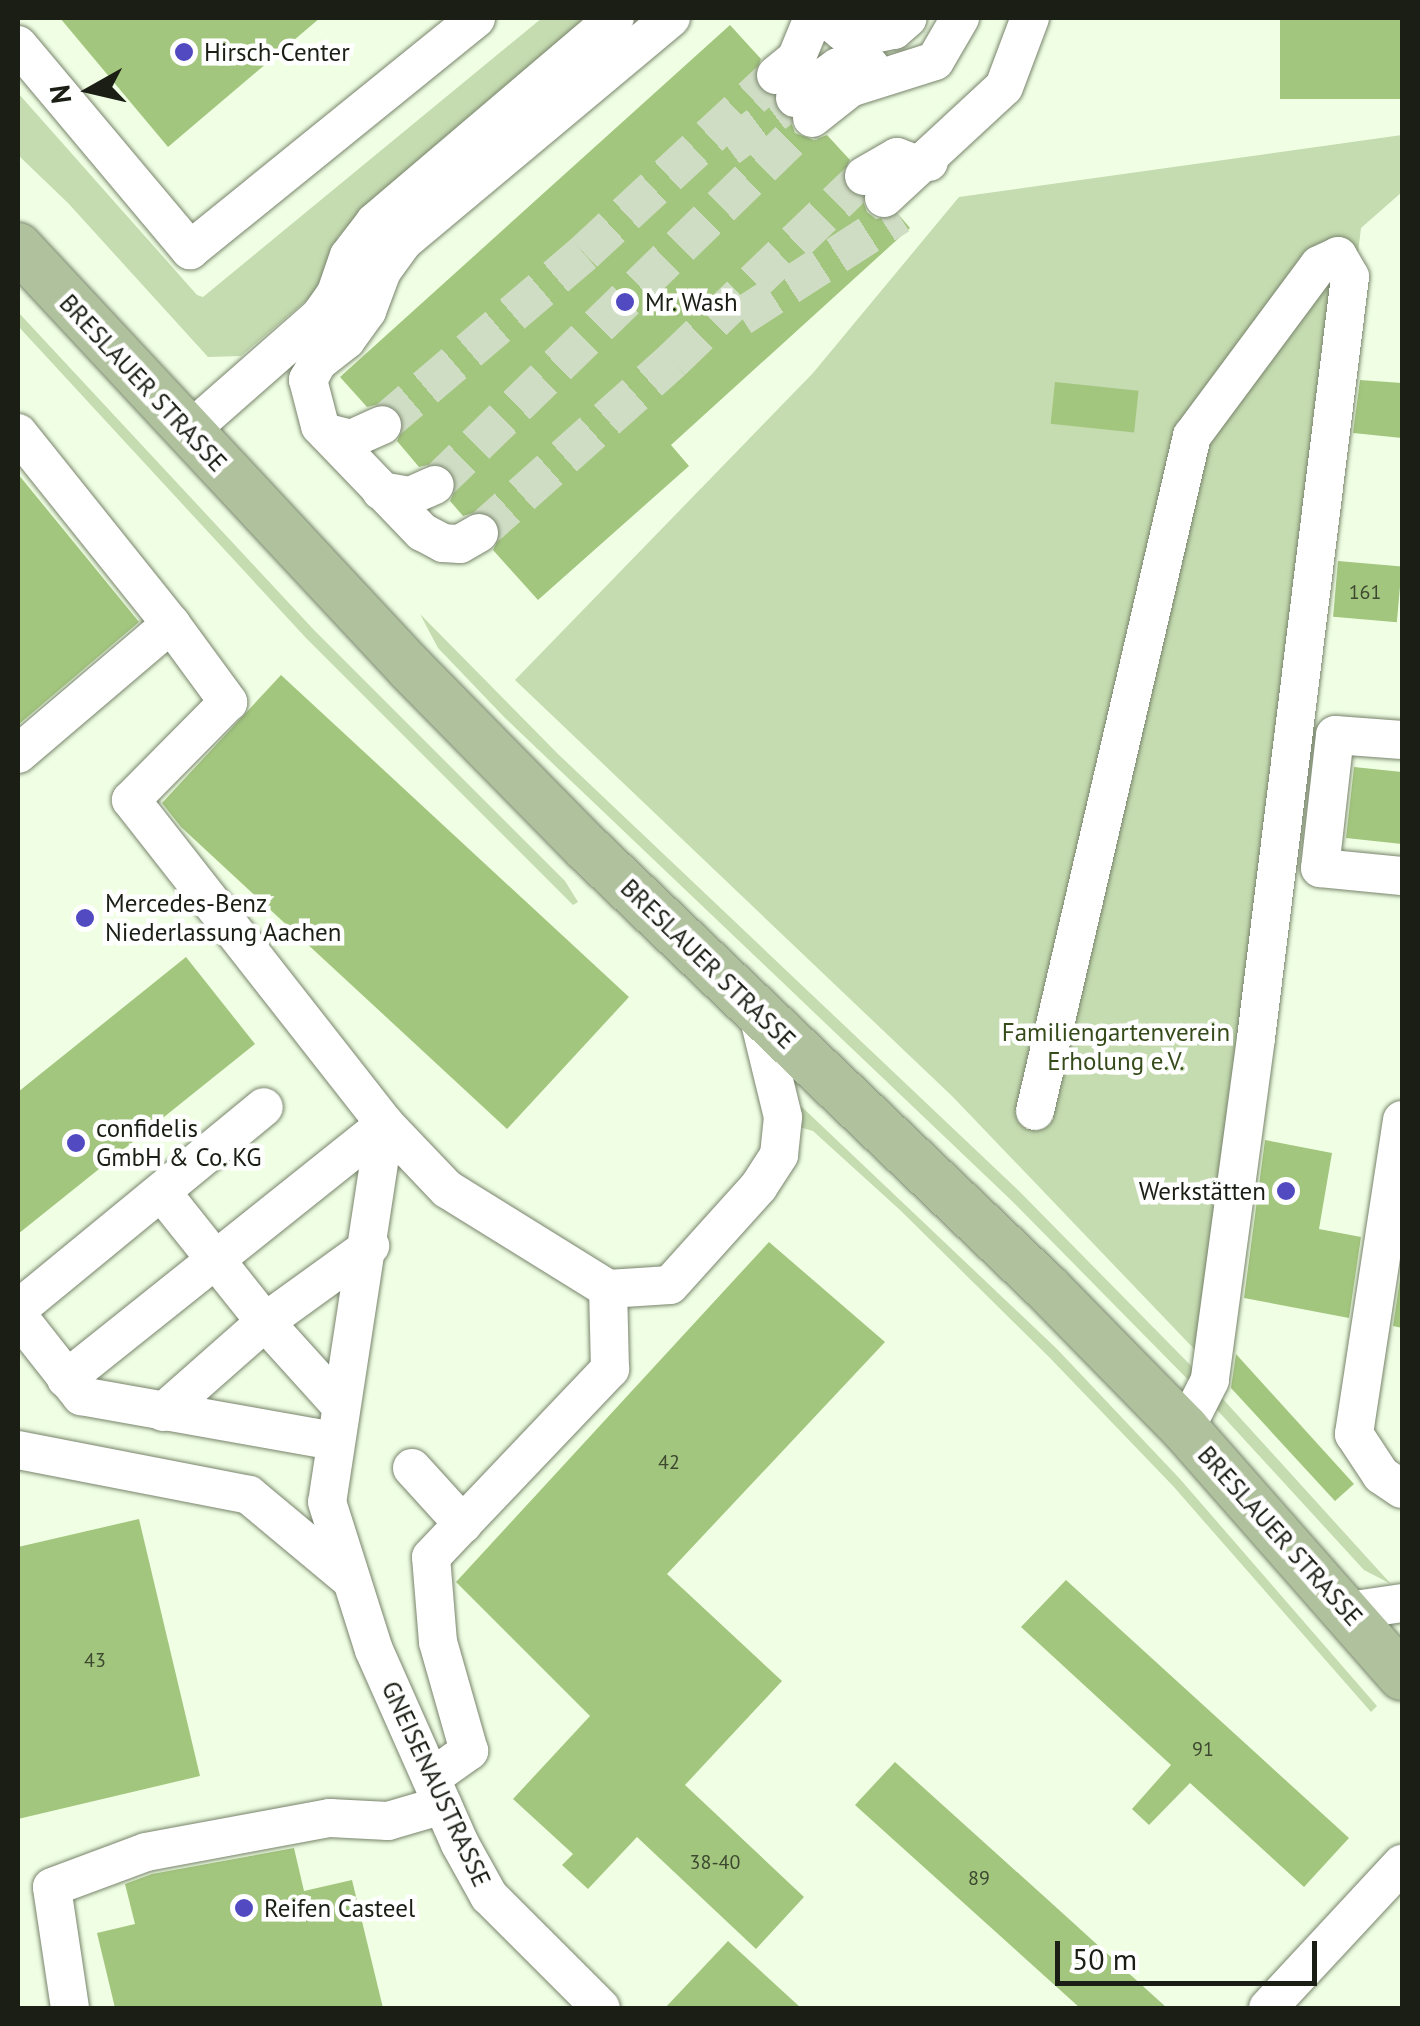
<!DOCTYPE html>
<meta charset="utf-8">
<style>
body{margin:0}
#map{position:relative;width:1420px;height:2026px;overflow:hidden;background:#f0ffe4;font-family:"PT Sans",sans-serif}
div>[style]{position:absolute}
.green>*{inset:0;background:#c5dbb0}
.building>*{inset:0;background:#a3c67e;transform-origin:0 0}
.minor-tunnel>*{height:38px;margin-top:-19px;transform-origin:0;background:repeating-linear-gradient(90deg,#d0ddc5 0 38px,transparent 0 57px)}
.roads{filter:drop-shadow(0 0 2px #78846c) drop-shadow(0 0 2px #78846c)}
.minor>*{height:38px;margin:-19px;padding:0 19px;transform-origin:19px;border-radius:19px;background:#fff}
.major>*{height:48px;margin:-24px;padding:0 24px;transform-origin:24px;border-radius:24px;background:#b0c19d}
.dots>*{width:28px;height:28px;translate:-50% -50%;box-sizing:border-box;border:5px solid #fff;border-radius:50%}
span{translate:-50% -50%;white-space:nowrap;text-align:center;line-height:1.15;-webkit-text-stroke:9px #fff;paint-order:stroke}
.number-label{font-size:20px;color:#3c482f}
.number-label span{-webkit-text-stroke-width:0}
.poi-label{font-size:25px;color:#1a1e15}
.left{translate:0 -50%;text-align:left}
.right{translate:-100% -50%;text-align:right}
.street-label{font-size:25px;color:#1a1e15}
.park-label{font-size:25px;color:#354b19}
.frame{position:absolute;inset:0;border:20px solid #1a1e15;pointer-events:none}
.north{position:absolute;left:40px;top:40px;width:100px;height:100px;-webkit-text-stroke:8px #fff;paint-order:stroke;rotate:262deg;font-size:28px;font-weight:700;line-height:40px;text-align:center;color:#1a1e15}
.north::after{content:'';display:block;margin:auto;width:35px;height:45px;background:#1a1e15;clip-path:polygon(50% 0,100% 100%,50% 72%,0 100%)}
.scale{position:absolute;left:1055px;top:1941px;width:262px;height:45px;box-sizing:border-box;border:5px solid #1a1e15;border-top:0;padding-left:12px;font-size:30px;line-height:35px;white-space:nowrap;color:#1a1e15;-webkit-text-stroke:8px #fff;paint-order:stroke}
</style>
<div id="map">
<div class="green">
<i style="clip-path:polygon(542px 18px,595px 18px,356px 217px,338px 237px,315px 293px,241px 356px,208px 357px,68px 203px,18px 155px,18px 93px,197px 295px,203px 297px)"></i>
<i style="clip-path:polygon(1402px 135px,1402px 192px,1361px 228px,1220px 1376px,953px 1097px,515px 680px,813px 373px,959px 197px)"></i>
<i style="clip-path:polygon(18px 312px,314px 630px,565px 881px,578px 902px,573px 905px,306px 638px,18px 326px)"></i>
<i style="clip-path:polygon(420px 614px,558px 754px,1020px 1192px,1212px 1387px,1391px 1584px,1364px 1570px,1207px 1399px,1012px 1201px,505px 718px,438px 648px)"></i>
<i style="clip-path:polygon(802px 1107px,1057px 1349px,1180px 1479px,1377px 1706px,1371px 1712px,1173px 1486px,1049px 1357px,900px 1210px,813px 1131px,799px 1127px,797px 1109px)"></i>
</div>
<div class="building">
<i style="clip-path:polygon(60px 18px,320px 18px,168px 147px)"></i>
<i style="left:1402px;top:18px;width:81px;height:122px;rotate:90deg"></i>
<i style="clip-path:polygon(730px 25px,761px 59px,754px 77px,758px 88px,773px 97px,776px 110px,790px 119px,795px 133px,814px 140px,827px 135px,850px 160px,842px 175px,845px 188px,862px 198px,867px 212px,876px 219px,899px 215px,910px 228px,671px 445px,689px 466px,538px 600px,493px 550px,501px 534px,498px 521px,480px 511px,463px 516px,450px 501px,457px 486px,449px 468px,436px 463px,419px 467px,397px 441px,404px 426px,396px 407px,383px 403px,367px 407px,340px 377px)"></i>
<i style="clip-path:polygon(1360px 380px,1402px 383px,1402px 438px,1353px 433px)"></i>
<i style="left:1055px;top:382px;width:84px;height:42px;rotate:6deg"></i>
<i style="clip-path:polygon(18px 474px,139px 622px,18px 725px)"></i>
<i style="left:1338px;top:561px;width:64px;height:56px;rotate:5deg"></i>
<i style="clip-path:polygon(281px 675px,629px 997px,507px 1129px,181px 827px,162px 803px)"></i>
<i style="clip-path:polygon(1354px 767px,1402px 772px,1402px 844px,1346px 838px)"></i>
<i style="clip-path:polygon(186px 957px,255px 1044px,18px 1234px,18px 1092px)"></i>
<i style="clip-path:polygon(1265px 1140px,1332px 1153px,1319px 1229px,1361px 1237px,1349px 1318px,1244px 1298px)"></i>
<i style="clip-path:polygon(769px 1242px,885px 1342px,667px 1574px,782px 1681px,685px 1785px,804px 1897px,756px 1949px,637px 1837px,588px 1889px,562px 1865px,573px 1854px,513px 1799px,590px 1716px,456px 1582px)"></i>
<i style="clip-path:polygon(1402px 1266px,1402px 1328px,1393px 1326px)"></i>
<i style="clip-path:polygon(1236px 1354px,1354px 1484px,1335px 1501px,1231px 1388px)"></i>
<i style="clip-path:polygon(139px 1519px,200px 1776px,18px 1819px,18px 1547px)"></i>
<i style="clip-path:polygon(1066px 1580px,1349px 1838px,1304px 1887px,1190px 1783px,1149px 1825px,1132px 1809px,1171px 1765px,1021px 1627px)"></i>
<i style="clip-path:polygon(895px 1762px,1058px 1909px,1167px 2008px,1080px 2008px,855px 1805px)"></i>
<i style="clip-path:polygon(294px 1848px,304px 1891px,352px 1880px,383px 2008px,115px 2008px,97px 1933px,135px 1924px,125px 1884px,152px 1874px)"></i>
<i style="clip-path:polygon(728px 1941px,801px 2008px,665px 2008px)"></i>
</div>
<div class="minor-tunnel">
<i style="left:728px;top:148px;width:84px;rotate:-36.7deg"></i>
<i style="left:741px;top:317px;width:188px;rotate:-32.8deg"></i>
<i style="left:382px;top:425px;width:265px;rotate:-40.4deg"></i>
<i style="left:584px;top:253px;width:262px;rotate:-42.8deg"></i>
<i style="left:435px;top:485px;width:526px;rotate:-44.23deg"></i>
<i style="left:479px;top:533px;width:259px;rotate:-41.7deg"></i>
<i style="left:672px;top:361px;width:267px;rotate:-43.9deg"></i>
</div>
<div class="roads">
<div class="minor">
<i style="left:826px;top:18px;width:22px;rotate:39deg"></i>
<i style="left:843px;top:32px;width:18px;rotate:16deg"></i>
<i style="left:860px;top:37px;width:35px;rotate:-12deg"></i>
<i style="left:894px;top:30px;width:18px;rotate:-41deg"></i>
<i style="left:18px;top:45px;width:268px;rotate:50deg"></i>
<i style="left:190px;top:250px;width:368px;rotate:-39deg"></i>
<i style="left:776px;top:75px;width:26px;rotate:-39deg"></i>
<i style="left:796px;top:59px;width:44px;rotate:-67.5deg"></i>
<i style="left:795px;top:98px;width:53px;rotate:-35.8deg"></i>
<i style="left:838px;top:67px;width:32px;rotate:-2deg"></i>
<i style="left:812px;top:118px;width:48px;rotate:-38.3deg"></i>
<i style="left:850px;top:88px;width:89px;rotate:-17.6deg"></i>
<i style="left:935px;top:61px;width:50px;rotate:-59.8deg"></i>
<i style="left:864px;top:176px;width:38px;rotate:-30deg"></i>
<i style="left:897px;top:157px;width:19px;rotate:21deg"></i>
<i style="left:915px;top:164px;width:14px;rotate:-8deg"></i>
<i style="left:884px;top:198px;width:163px;rotate:-42.8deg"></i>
<i style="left:1004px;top:87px;width:74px;rotate:-69.4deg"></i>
<i style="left:188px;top:432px;width:176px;rotate:-41.3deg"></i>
<i style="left:320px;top:316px;width:28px;rotate:-55deg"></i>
<i style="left:336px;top:293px;width:39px;rotate:-71deg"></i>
<i style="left:349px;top:256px;width:43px;rotate:-52.6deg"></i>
<i style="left:375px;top:222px;width:315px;rotate:-40.4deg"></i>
<i style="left:18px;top:433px;width:245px;rotate:51.3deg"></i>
<i style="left:171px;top:624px;width:97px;rotate:53.8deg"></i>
<i style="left:228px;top:702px;width:138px;rotate:134.7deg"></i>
<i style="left:131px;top:800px;width:412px;rotate:51.9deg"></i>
<i style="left:385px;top:1124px;width:90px;rotate:46.4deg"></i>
<i style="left:447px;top:1189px;width:190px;rotate:31.8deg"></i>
<i style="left:608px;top:1289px;width:62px;rotate:-3.7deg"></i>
<i style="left:670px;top:1285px;width:133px;rotate:-48deg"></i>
<i style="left:759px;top:1186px;width:37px;rotate:-57deg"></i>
<i style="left:779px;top:1155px;width:38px;rotate:-84deg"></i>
<i style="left:783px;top:1117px;width:110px;rotate:-103.7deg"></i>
<i style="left:327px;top:433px;width:25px;rotate:14deg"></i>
<i style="left:351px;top:439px;width:34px;rotate:-24deg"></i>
<i style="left:381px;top:491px;width:29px;rotate:10deg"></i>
<i style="left:410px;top:496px;width:27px;rotate:-24deg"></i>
<i style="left:479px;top:533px;width:22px;rotate:150deg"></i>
<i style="left:460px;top:544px;width:17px;rotate:-177deg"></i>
<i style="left:443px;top:543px;width:24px;rotate:-152deg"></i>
<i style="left:422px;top:532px;width:147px;rotate:-133.9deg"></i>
<i style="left:320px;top:426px;width:48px;rotate:-104.6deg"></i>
<i style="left:308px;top:380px;width:21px;rotate:-61deg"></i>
<i style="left:318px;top:362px;width:36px;rotate:-38deg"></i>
<i style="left:346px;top:340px;width:36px;rotate:-54deg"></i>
<i style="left:367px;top:311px;width:43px;rotate:-69.4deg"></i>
<i style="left:382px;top:271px;width:37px;rotate:-54deg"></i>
<i style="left:404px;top:241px;width:348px;rotate:-39.9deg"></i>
<i style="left:1402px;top:740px;width:67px;rotate:-175.7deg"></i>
<i style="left:1335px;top:735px;width:134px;rotate:96.4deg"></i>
<i style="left:1320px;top:868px;width:82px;rotate:5.6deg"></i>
<i style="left:18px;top:754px;width:201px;rotate:-40.4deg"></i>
<i style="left:1035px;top:1111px;width:693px;rotate:-76.91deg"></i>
<i style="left:1192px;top:436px;width:213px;rotate:-53.4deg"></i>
<i style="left:1319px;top:265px;width:21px;rotate:-25deg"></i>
<i style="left:1338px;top:256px;width:24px;rotate:60deg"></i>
<i style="left:1350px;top:277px;width:767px;rotate:97.04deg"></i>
<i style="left:1256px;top:1038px;width:345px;rotate:97.7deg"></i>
<i style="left:1210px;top:1380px;width:55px;rotate:117deg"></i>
<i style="left:1402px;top:1120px;width:318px;rotate:98.7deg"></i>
<i style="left:1354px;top:1434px;width:49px;rotate:56.6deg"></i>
<i style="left:1381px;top:1475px;width:25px;rotate:34deg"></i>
<i style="left:385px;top:1124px;width:382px;rotate:98.7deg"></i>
<i style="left:327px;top:1502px;width:155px;rotate:72.4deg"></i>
<i style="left:374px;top:1650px;width:212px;rotate:66.1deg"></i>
<i style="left:460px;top:1844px;width:60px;rotate:60.9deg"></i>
<i style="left:489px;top:1896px;width:158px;rotate:45deg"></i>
<i style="left:163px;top:1194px;width:164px;rotate:51.4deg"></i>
<i style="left:265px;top:1322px;width:112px;rotate:47.9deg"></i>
<i style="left:18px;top:1309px;width:318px;rotate:-39.4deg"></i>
<i style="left:18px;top:1316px;width:102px;rotate:51.8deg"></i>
<i style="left:81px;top:1396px;width:257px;rotate:10.1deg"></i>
<i style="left:66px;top:1379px;width:408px;rotate:-38.6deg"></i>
<i style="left:163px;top:1412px;width:136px;rotate:-41.4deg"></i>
<i style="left:265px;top:1322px;width:130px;rotate:-35.9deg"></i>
<i style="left:18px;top:1450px;width:235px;rotate:11deg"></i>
<i style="left:249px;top:1495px;width:133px;rotate:39.8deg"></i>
<i style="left:412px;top:1468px;width:76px;rotate:47.7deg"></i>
<i style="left:1348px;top:1611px;width:55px;rotate:-8.4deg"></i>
<i style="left:431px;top:1778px;width:47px;rotate:-35.4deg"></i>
<i style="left:469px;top:1751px;width:113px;rotate:-105.9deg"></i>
<i style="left:438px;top:1642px;width:85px;rotate:-94.7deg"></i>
<i style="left:431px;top:1557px;width:260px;rotate:-46.4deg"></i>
<i style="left:610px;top:1369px;width:80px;rotate:-91.4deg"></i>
<i style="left:70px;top:2008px;width:122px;rotate:-98.5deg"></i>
<i style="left:52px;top:1887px;width:100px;rotate:-20.4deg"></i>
<i style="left:146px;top:1852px;width:187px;rotate:-10.5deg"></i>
<i style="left:330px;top:1818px;width:58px;rotate:3deg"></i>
<i style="left:388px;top:1821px;width:57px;rotate:-16.2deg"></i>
<i style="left:1268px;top:2008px;width:197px;rotate:-47.1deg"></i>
</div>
<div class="major">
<i style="left:18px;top:247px;width:577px;rotate:47.04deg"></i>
<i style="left:411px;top:669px;width:252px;rotate:45.5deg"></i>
<i style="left:588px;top:849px;width:635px;rotate:43.72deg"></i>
<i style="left:1047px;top:1288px;width:197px;rotate:45.6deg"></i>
<i style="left:1185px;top:1429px;width:329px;rotate:48.7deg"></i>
</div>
</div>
<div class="dots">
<i style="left:184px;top:52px;background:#514ac1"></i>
<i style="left:625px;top:302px;background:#514ac1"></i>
<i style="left:85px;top:918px;background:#514ac1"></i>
<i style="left:76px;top:1143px;background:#514ac1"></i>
<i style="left:1286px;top:1191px;background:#514ac1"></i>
<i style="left:244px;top:1908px;background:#514ac1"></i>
</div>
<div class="number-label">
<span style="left:1365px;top:592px">161</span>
<span style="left:669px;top:1462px">42</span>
<span style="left:95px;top:1660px">43</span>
<span style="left:1203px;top:1749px">91</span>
<span style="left:715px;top:1862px">38-40</span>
<span style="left:979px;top:1878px">89</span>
</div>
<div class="poi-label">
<span class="left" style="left:204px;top:52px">Hirsch-Center</span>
<span class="left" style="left:645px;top:302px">Mr. Wash</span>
<span class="left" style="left:105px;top:918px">Mercedes-Benz<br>Niederlassung Aachen</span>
<span class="left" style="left:96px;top:1143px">confidelis<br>GmbH &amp; Co. KG</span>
<span class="right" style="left:1266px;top:1191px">Werkstätten</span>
<span class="left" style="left:264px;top:1908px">Reifen Casteel</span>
</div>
<div class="street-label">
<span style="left:143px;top:383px;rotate:47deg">BRESLAUER STRASSE</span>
<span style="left:708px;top:964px;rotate:44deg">BRESLAUER STRASSE</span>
<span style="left:1280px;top:1536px;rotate:48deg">BRESLAUER STRASSE</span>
<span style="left:436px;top:1784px;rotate:65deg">GNEISENAUSTRASSE</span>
</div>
<div class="park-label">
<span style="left:1116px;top:1047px">Familiengartenverein<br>Erholung e.V.</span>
</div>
<div class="frame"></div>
<div class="north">N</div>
<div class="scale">50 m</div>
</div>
